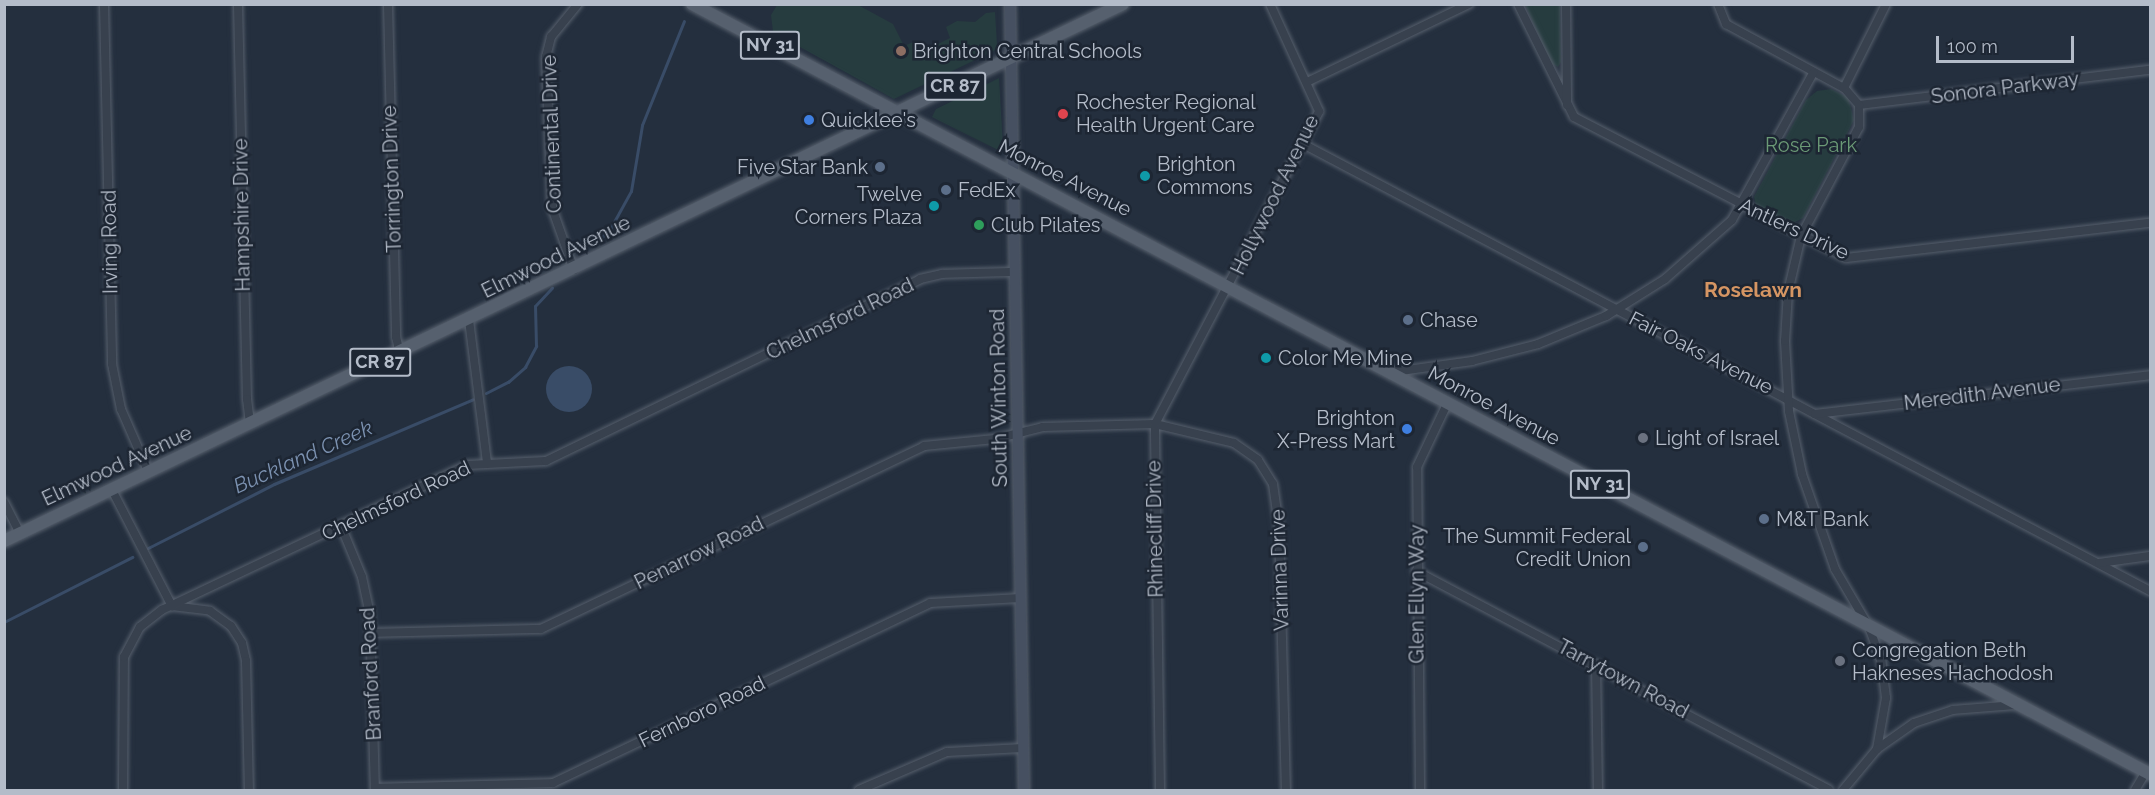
<!DOCTYPE html>
<style>
body{margin:0}
#map{position:relative;width:2155px;height:795px;overflow:hidden;background:#242f3e;font-family:Raleway,sans-serif}
div>[style]{position:absolute}
.green>*{inset:0;background:#263c3f}
.water>*{inset:0;background:#394c67}
.round{border-radius:50%}
.stream>*{height:3px;margin:-1.5px;padding:0 1.5px;transform-origin:1.5px;border-radius:1.5px;background:#394c67}
.roads{filter:drop-shadow(0 0 2px #565f6c) drop-shadow(0 0 2px #565f6c)}
.street>*{height:8px;margin:-4px;padding:0 4px;transform-origin:4px;border-radius:4px;background:#38414e}
.secondary>*{height:10px;margin:-5px;padding:0 5px;transform-origin:5px;border-radius:5px;background:#465061}
.primary>*{height:12px;margin:-6px;padding:0 6px;transform-origin:6px;border-radius:6px;background:#56606e}
.dots>*{width:16px;height:16px;translate:-50% -50%;box-sizing:border-box;border:3px solid #1d2633;border-radius:50%}
span{translate:-50% -50%;white-space:nowrap;text-align:center;line-height:1.15;-webkit-text-stroke:5px #1d2633;paint-order:stroke}
.shield-label span{padding:2px 4px;background:#1d2633;border:2px solid;border-radius:4px;-webkit-text-stroke-width:0}
.shield-label{font-size:18px;color:#b4bcc9;font-weight:700}
.poi-label{font-size:20px;color:#b4bcc9}
.left{translate:0 -50%;text-align:left}
.right{translate:-100% -50%;text-align:right}
.street-label{font-size:20px;color:#b4bcc9}
.park-label{font-size:20px;color:#6b9a76}
.neighbourhood-label{font-size:21px;color:#d59563;font-weight:700}
.water-label{font-size:21px;color:#7c92b1;font-style:italic}
.frame{position:absolute;inset:0;border:6px solid #b4bcc9;pointer-events:none}
.scale{position:absolute;left:1936px;top:36px;width:138px;height:27px;box-sizing:border-box;border:3px solid #b4bcc9;border-top:0;padding-left:8px;font-size:18px;line-height:21px;white-space:nowrap;color:#b4bcc9;-webkit-text-stroke:4px #1d2633;paint-order:stroke}
</style>
<div id="map">
<div class="green">
<i style="clip-path:polygon(777px 5px,858px 5px,893px 24px,904px 46px,913px 42px,918px 54px,950px 38px,946px 27px,957px 21px,975px 22px,986px 13px,995px 12px,997px 45px,994px 51px,894px 99px,773px 32px,771px 15px)"></i>
<i style="clip-path:polygon(1525px 5px,1560px 5px,1561px 62px,1558px 67px,1552px 64px)"></i>
<i style="clip-path:polygon(999px 78px,1003px 147px,1000px 151px,932px 117px,936px 109px)"></i>
<i style="clip-path:polygon(1831px 89px,1848px 97px,1854px 120px,1803px 218px,1791px 224px,1756px 205px,1754px 197px,1806px 100px,1817px 91px)"></i>
</div>
<div class="water">
<i class="round" style="left:546px;top:366px;width:46px;height:46px"></i>
</div>
<div class="stream">
<i style="left:596px;top:243px;width:20px;rotate:-45deg"></i>
<i style="left:610px;top:229px;width:43px;rotate:-61.1deg"></i>
<i style="left:631px;top:191px;width:67px;rotate:-80.5deg"></i>
<i style="left:642px;top:125px;width:112px;rotate:-68deg"></i>
<i style="left:486px;top:393px;width:25px;rotate:-27deg"></i>
<i style="left:508px;top:382px;width:23px;rotate:-41deg"></i>
<i style="left:525px;top:367px;width:24px;rotate:-62deg"></i>
<i style="left:536px;top:346px;width:40px;rotate:-91.4deg"></i>
<i style="left:535px;top:306px;width:25px;rotate:-47deg"></i>
<i style="left:148px;top:548px;width:141px;rotate:-26.9deg"></i>
<i style="left:274px;top:484px;width:216px;rotate:-23.1deg"></i>
<i style="left:4px;top:622px;width:144px;rotate:-26.9deg"></i>
</div>
<div class="roads">
<div class="street">
<i style="left:104px;top:4px;width:360px;rotate:88.7deg"></i>
<i style="left:112px;top:364px;width:46px;rotate:78.7deg"></i>
<i style="left:121px;top:409px;width:70px;rotate:66.4deg"></i>
<i style="left:238px;top:4px;width:395px;rotate:88.7deg"></i>
<i style="left:247px;top:399px;width:25px;rotate:83deg"></i>
<i style="left:388px;top:4px;width:333px;rotate:88.6deg"></i>
<i style="left:396px;top:337px;width:16px;rotate:76deg"></i>
<i style="left:1518px;top:4px;width:126px;rotate:63.6deg"></i>
<i style="left:1574px;top:117px;width:306px;rotate:27.4deg"></i>
<i style="left:1846px;top:258px;width:306px;rotate:-6.6deg"></i>
<i style="left:1566px;top:4px;width:101px;rotate:89.4deg"></i>
<i style="left:1718px;top:4px;width:22px;rotate:68deg"></i>
<i style="left:1726px;top:24px;width:134px;rotate:28.5deg"></i>
<i style="left:1307px;top:82px;width:180px;rotate:-25.7deg"></i>
<i style="left:1859px;top:105px;width:293px;rotate:-6.9deg"></i>
<i style="left:1303px;top:144px;width:958px;rotate:27.82deg"></i>
<i style="left:574px;top:270px;width:66px;rotate:-109.5deg"></i>
<i style="left:552px;top:208px;width:151px;rotate:-92.3deg"></i>
<i style="left:546px;top:57px;width:21px;rotate:-76deg"></i>
<i style="left:551px;top:37px;width:43px;rotate:-50.7deg"></i>
<i style="left:469px;top:320px;width:144px;rotate:82.8deg"></i>
<i style="left:1393px;top:372px;width:80px;rotate:-7.9deg"></i>
<i style="left:1472px;top:361px;width:68px;rotate:-14.4deg"></i>
<i style="left:1538px;top:344px;width:74px;rotate:-22.4deg"></i>
<i style="left:1606px;top:316px;width:70px;rotate:-32.1deg"></i>
<i style="left:1665px;top:279px;width:89px;rotate:-41.4deg"></i>
<i style="left:1732px;top:220px;width:168px;rotate:-61.1deg"></i>
<i style="left:1815px;top:414px;width:337px;rotate:-6.6deg"></i>
<i style="left:112px;top:490px;width:131px;rotate:62.7deg"></i>
<i style="left:172px;top:606px;width:38px;rotate:7deg"></i>
<i style="left:210px;top:611px;width:26px;rotate:36deg"></i>
<i style="left:231px;top:626px;width:20px;rotate:57deg"></i>
<i style="left:242px;top:643px;width:18px;rotate:77deg"></i>
<i style="left:246px;top:661px;width:129px;rotate:88.7deg"></i>
<i style="left:4px;top:502px;width:36px;rotate:63deg"></i>
<i style="left:341px;top:526px;width:55px;rotate:67.6deg"></i>
<i style="left:362px;top:577px;width:38px;rotate:78deg"></i>
<i style="left:370px;top:614px;width:176px;rotate:88.4deg"></i>
<i style="left:2099px;top:563px;width:51px;rotate:-7.8deg"></i>
<i style="left:1416px;top:571px;width:467px;rotate:27.9deg"></i>
<i style="left:372px;top:633px;width:169px;rotate:-1.4deg"></i>
<i style="left:541px;top:629px;width:424px;rotate:-25.5deg"></i>
<i style="left:924px;top:446px;width:71px;rotate:-5.6deg"></i>
<i style="left:995px;top:439px;width:49px;rotate:-14deg"></i>
<i style="left:1043px;top:427px;width:112px;rotate:-1.5deg"></i>
<i style="left:1155px;top:424px;width:81px;rotate:13.5deg"></i>
<i style="left:1234px;top:443px;width:29px;rotate:35deg"></i>
<i style="left:1258px;top:460px;width:28px;rotate:58deg"></i>
<i style="left:1273px;top:484px;width:42px;rotate:81.9deg"></i>
<i style="left:1279px;top:526px;width:264px;rotate:88.5deg"></i>
<i style="left:1596px;top:664px;width:126px;rotate:89.1deg"></i>
<i style="left:1877px;top:749px;width:52px;rotate:-80deg"></i>
<i style="left:1886px;top:698px;width:38px;rotate:-97deg"></i>
<i style="left:1881px;top:660px;width:35px;rotate:-110deg"></i>
<i style="left:1869px;top:627px;width:67px;rotate:-120.4deg"></i>
<i style="left:1835px;top:569px;width:101px;rotate:-109.2deg"></i>
<i style="left:1802px;top:474px;width:64px;rotate:-101.7deg"></i>
<i style="left:1789px;top:411px;width:70px;rotate:-93.3deg"></i>
<i style="left:1785px;top:341px;width:49px;rotate:-86.5deg"></i>
<i style="left:1788px;top:292px;width:57px;rotate:-76.9deg"></i>
<i style="left:1801px;top:236px;width:123px;rotate:-62deg"></i>
<i style="left:1859px;top:127px;width:22px;rotate:-90deg"></i>
<i style="left:1859px;top:105px;width:23px;rotate:-131deg"></i>
<i style="left:1844px;top:88px;width:94px;rotate:-63.4deg"></i>
<i style="left:375px;top:788px;width:178px;rotate:-1.6deg"></i>
<i style="left:553px;top:783px;width:418px;rotate:-25.5deg"></i>
<i style="left:930px;top:603px;width:91px;rotate:-3.1deg"></i>
<i style="left:123px;top:790px;width:133px;rotate:-89.6deg"></i>
<i style="left:124px;top:657px;width:34px;rotate:-62deg"></i>
<i style="left:140px;top:627px;width:28px;rotate:-38deg"></i>
<i style="left:162px;top:610px;width:338px;rotate:-25.4deg"></i>
<i style="left:467px;top:465px;width:79px;rotate:-2.9deg"></i>
<i style="left:546px;top:461px;width:416px;rotate:-25.9deg"></i>
<i style="left:920px;top:279px;width:23px;rotate:-13deg"></i>
<i style="left:942px;top:274px;width:73px;rotate:-1.6deg"></i>
<i style="left:859px;top:790px;width:96px;rotate:-23.4deg"></i>
<i style="left:947px;top:752px;width:76px;rotate:-3deg"></i>
<i style="left:1160px;top:790px;width:366px;rotate:-90.8deg"></i>
<i style="left:1155px;top:424px;width:353px;rotate:-62.3deg"></i>
<i style="left:1319px;top:111px;width:118px;rotate:-114.6deg"></i>
<i style="left:1420px;top:790px;width:323px;rotate:-90.5deg"></i>
<i style="left:1417px;top:467px;width:70px;rotate:-64.5deg"></i>
<i style="left:1843px;top:790px;width:53px;rotate:-50.3deg"></i>
<i style="left:1877px;top:749px;width:45px;rotate:-35.1deg"></i>
<i style="left:1914px;top:723px;width:41px;rotate:-18.4deg"></i>
<i style="left:1953px;top:710px;width:62px;rotate:-4.6deg"></i>
<i style="left:2135px;top:790px;width:21px;rotate:-59deg"></i>
</div>
<div class="secondary">
<i style="left:1010px;top:4px;width:786px;rotate:88.98deg"></i>
</div>
<div class="primary">
<i style="left:692px;top:4px;width:1649px;rotate:27.84deg"></i>
<i style="left:4px;top:541px;width:1241px;rotate:-25.64deg"></i>
</div>
</div>
<div class="dots">
<i style="left:901px;top:51px;background:#8d6e63"></i>
<i style="left:1063px;top:114px;background:#e0444e"></i>
<i style="left:809px;top:120px;background:#3f7fe0"></i>
<i style="left:880px;top:167px;background:#5c6f8a"></i>
<i style="left:1145px;top:176px;background:#0f9aa8"></i>
<i style="left:946px;top:190px;background:#5c6f8a"></i>
<i style="left:934px;top:206px;background:#0f9aa8"></i>
<i style="left:979px;top:225px;background:#2e9e5b"></i>
<i style="left:1408px;top:320px;background:#5c6f8a"></i>
<i style="left:1266px;top:358px;background:#0f9aa8"></i>
<i style="left:1407px;top:429px;background:#3f7fe0"></i>
<i style="left:1643px;top:438px;background:#6b7280"></i>
<i style="left:1764px;top:519px;background:#5c6f8a"></i>
<i style="left:1643px;top:547px;background:#5c6f8a"></i>
<i style="left:1840px;top:661px;background:#6b7280"></i>
</div>
<div class="shield-label">
<span style="left:770px;top:45px">NY 31</span>
<span style="left:955px;top:86px">CR 87</span>
<span style="left:380px;top:362px">CR 87</span>
<span style="left:1600px;top:484px">NY 31</span>
</div>
<div class="poi-label">
<span class="left" style="left:913px;top:51px">Brighton Central Schools</span>
<span class="left" style="left:1076px;top:114px">Rochester Regional<br>Health Urgent Care</span>
<span class="left" style="left:821px;top:120px">Quicklee's</span>
<span class="left" style="left:1157px;top:176px">Brighton<br>Commons</span>
<span class="right" style="left:868px;top:167px">Five Star Bank</span>
<span class="left" style="left:958px;top:190px">FedEx</span>
<span class="right" style="left:922px;top:206px">Twelve<br>Corners Plaza</span>
<span class="left" style="left:991px;top:225px">Club Pilates</span>
<span class="left" style="left:1420px;top:320px">Chase</span>
<span class="left" style="left:1278px;top:358px">Color Me Mine</span>
<span class="right" style="left:1395px;top:430px">Brighton<br>X-Press Mart</span>
<span class="left" style="left:1655px;top:438px">Light of Israel</span>
<span class="left" style="left:1776px;top:519px">M&amp;T Bank</span>
<span class="right" style="left:1631px;top:548px">The Summit Federal<br>Credit Union</span>
<span class="left" style="left:1852px;top:662px">Congregation Beth<br>Hakneses Hachodosh</span>
</div>
<div class="street-label">
<span style="left:2005px;top:88px;rotate:-7deg">Sonora Parkway</span>
<span style="left:552px;top:134px;rotate:-92deg">Continental Drive</span>
<span style="left:1065px;top:178px;rotate:27deg">Monroe Avenue</span>
<span style="left:392px;top:179px;rotate:-92deg">Torrington Drive</span>
<span style="left:1275px;top:195px;rotate:-64deg">Hollywood Avenue</span>
<span style="left:242px;top:215px;rotate:-91deg">Hampshire Drive</span>
<span style="left:1794px;top:229px;rotate:25deg">Antlers Drive</span>
<span style="left:110px;top:242px;rotate:-91deg">Irving Road</span>
<span style="left:556px;top:257px;rotate:-26deg">Elmwood Avenue</span>
<span style="left:840px;top:319px;rotate:-26deg">Chelmsford Road</span>
<span style="left:1701px;top:353px;rotate:27deg">Fair Oaks Avenue</span>
<span style="left:1982px;top:394px;rotate:-7deg">Meredith Avenue</span>
<span style="left:999px;top:398px;rotate:-91deg">South Winton Road</span>
<span style="left:1494px;top:406px;rotate:28deg">Monroe Avenue</span>
<span style="left:117px;top:466px;rotate:-25deg">Elmwood Avenue</span>
<span style="left:396px;top:501px;rotate:-25deg">Chelmsford Road</span>
<span style="left:1155px;top:529px;rotate:-91deg">Rhinecliff Drive</span>
<span style="left:699px;top:553px;rotate:-26deg">Penarrow Road</span>
<span style="left:1280px;top:570px;rotate:-92deg">Varinna Drive</span>
<span style="left:1417px;top:594px;rotate:-90deg">Glen Ellyn Way</span>
<span style="left:371px;top:674px;rotate:-93deg">Branford Road</span>
<span style="left:1623px;top:679px;rotate:28deg">Tarrytown Road</span>
<span style="left:702px;top:712px;rotate:-26deg">Fernboro Road</span>
</div>
<div class="park-label">
<span style="left:1811px;top:145px">Rose Park</span>
</div>
<div class="neighbourhood-label">
<span style="left:1753px;top:290px">Roselawn</span>
</div>
<div class="water-label">
<span style="left:303px;top:457px;rotate:-24deg">Buckland Creek</span>
</div>
<div class="frame"></div>
<div class="scale">100 m</div>
</div>
